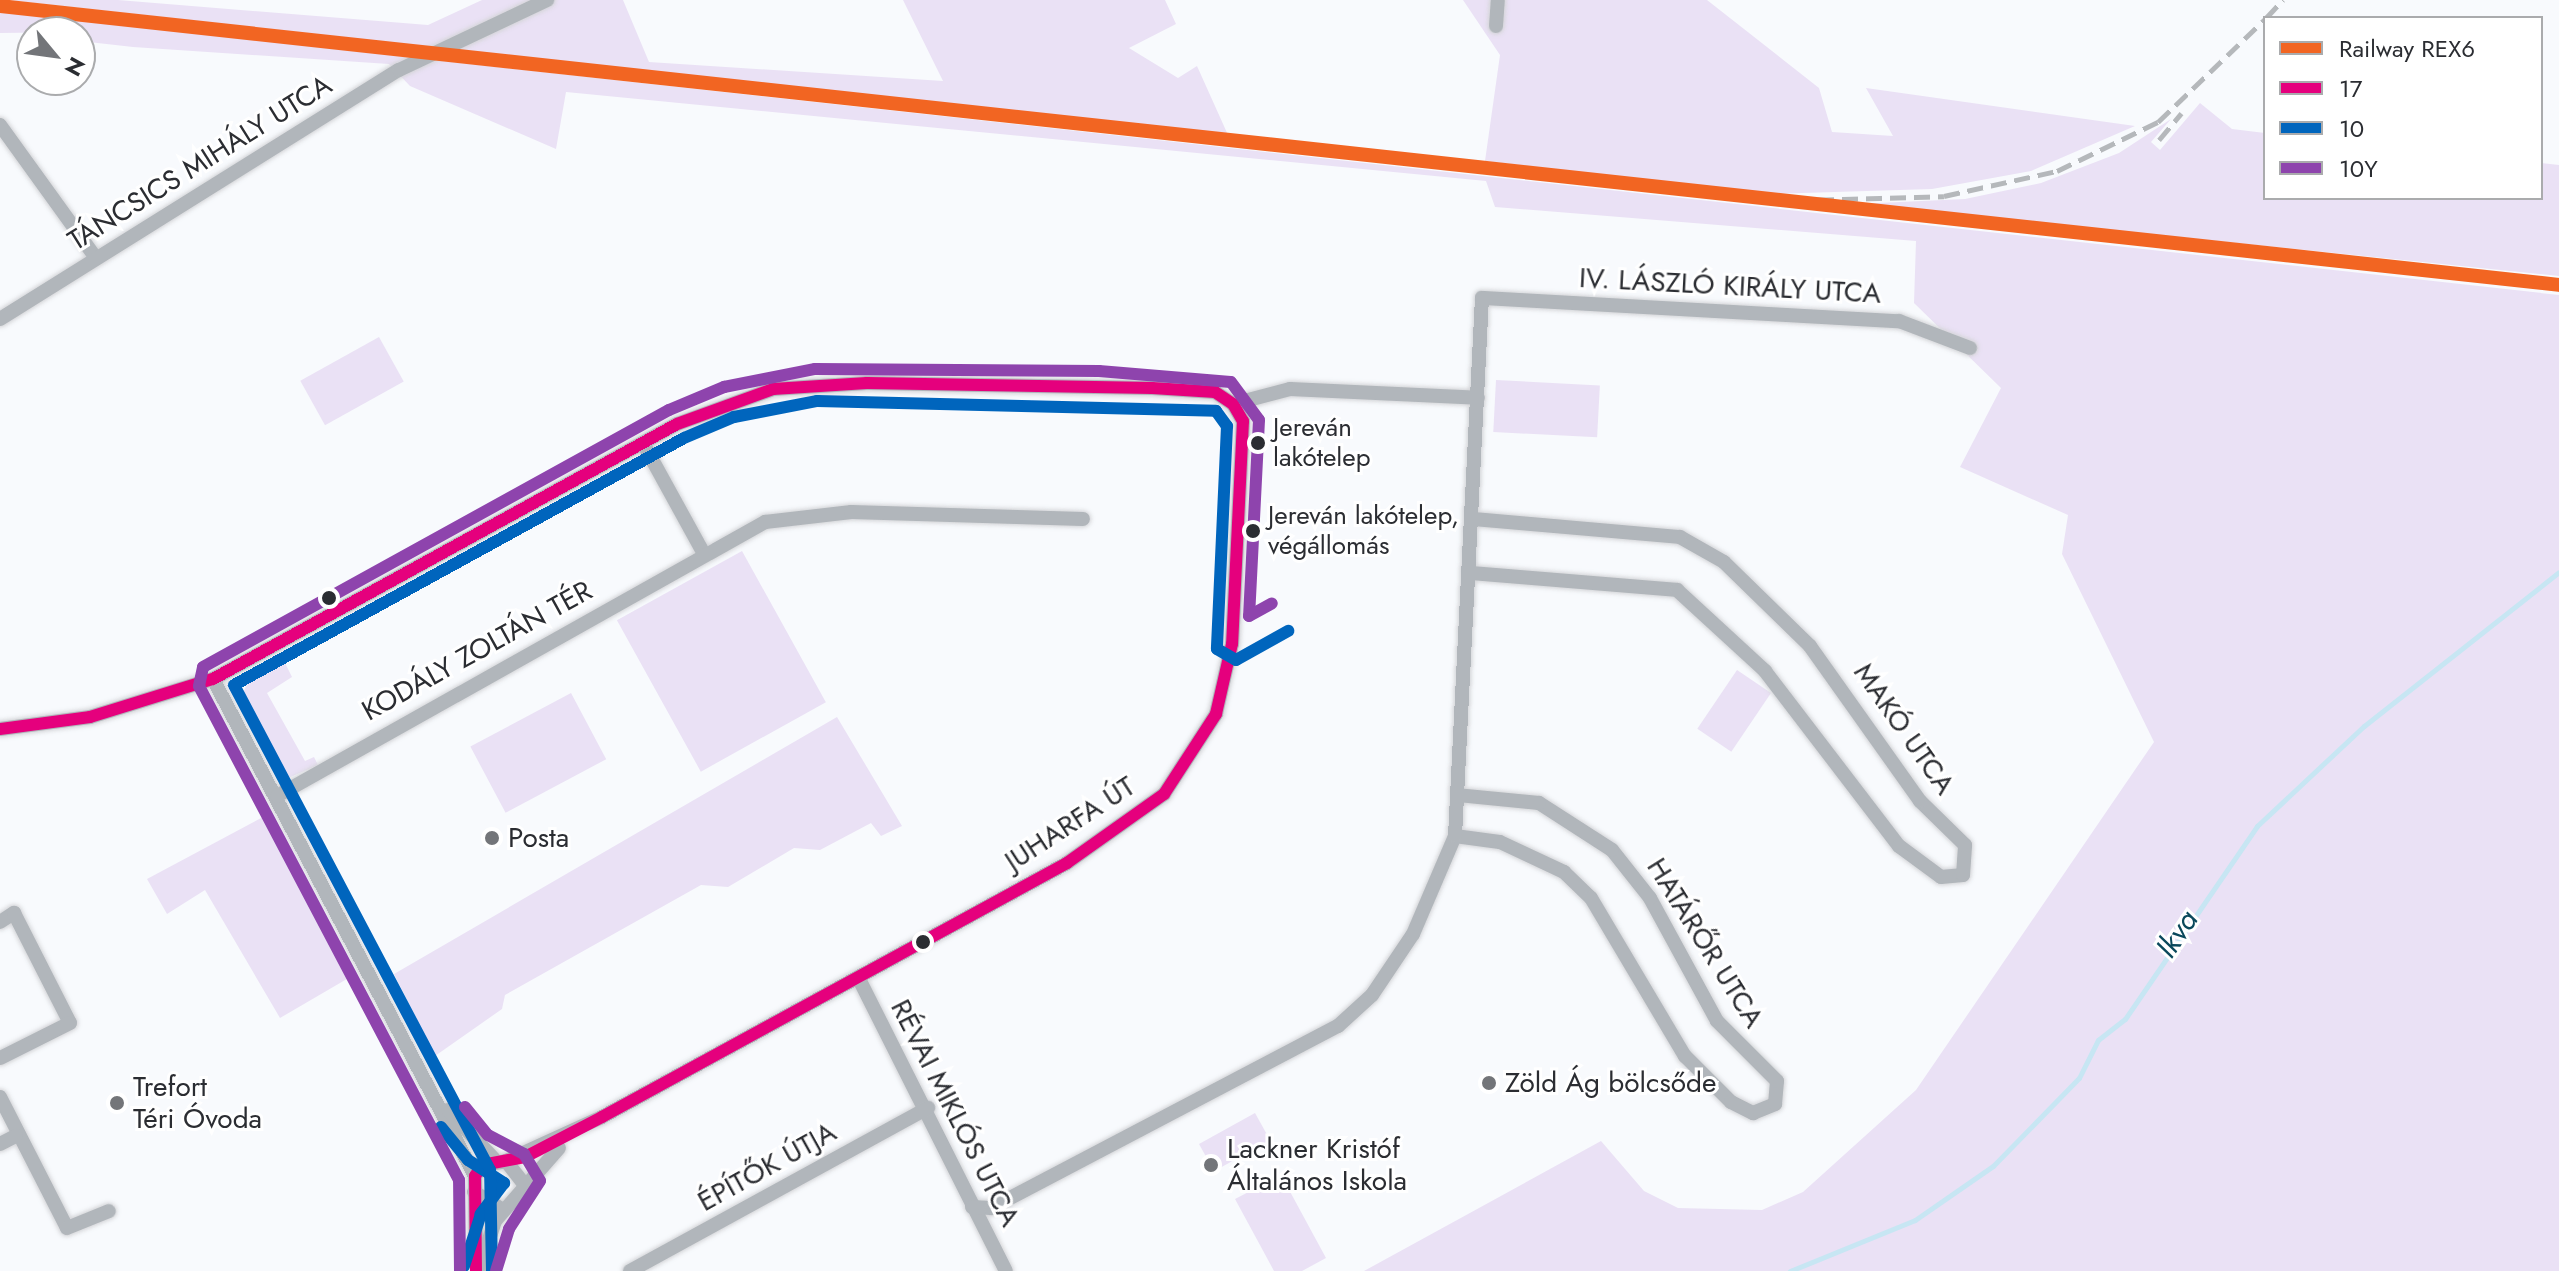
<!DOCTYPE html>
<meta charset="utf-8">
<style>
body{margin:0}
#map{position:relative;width:2559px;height:1271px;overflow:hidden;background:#f8fafd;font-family:Jost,sans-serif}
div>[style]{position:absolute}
.green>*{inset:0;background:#eae1f5;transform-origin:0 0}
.stream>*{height:5px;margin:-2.5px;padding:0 2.5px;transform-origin:2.5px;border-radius:2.5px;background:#c7e6f3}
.roads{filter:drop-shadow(0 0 2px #d4d5d8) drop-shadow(0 0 2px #d4d5d8)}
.street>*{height:14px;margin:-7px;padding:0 7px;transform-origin:7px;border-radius:7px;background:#b1b6bb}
.rail>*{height:5px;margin-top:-2.5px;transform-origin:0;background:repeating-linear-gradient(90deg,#b5b8bb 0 16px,transparent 0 24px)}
.bus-1>*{height:12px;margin:-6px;padding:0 6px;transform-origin:6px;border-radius:6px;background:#e5007d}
.bus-2>*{height:12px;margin:-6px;padding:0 6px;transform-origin:6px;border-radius:6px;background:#0065bd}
.bus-3>*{height:12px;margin:-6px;padding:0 6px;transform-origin:6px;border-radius:6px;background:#8e44ad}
.rail-1>*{height:14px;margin:-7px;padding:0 7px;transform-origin:7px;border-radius:7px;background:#f26522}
.dots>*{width:22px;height:22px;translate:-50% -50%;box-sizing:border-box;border:4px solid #fff;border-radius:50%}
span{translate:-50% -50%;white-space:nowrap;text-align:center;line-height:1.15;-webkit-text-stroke:6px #fff;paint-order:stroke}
.bus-label{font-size:26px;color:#2b2d32}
.left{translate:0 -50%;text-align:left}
.street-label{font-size:28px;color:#2b2d32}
.poi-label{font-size:28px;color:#2b2d32}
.water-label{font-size:30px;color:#0a485b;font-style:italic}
.legend{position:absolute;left:2263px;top:16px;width:280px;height:184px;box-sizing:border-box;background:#fff;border:2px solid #aaabad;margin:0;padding:10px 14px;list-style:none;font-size:24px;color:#2b2d32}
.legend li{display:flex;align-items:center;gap:16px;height:40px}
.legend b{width:40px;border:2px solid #aaabad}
.north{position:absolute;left:16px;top:16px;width:80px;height:80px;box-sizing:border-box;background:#fff;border:2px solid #aaabad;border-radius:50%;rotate:119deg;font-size:22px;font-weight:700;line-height:32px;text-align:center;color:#2b2d32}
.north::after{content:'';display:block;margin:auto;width:28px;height:36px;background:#737579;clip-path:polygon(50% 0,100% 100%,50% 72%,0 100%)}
</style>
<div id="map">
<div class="green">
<i style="clip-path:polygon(8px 0,118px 0,428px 25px,482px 0,623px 0,649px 62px,943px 81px,903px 0,1165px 0,1176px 24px,1129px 48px,1178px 78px,1197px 66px,1228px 135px)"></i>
<i style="clip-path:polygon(1463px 0,1707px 0,1819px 88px,1832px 132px,1893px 136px,1866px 88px,2135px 126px,2031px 171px,1932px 189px,1770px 194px,1485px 161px,1500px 55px)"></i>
<i style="clip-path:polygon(0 12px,2559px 295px,2559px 1271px,1364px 1271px,1601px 1141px,1644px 1191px,1678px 1208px,1762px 1210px,1803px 1192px,1916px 1090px,2154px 742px,2062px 554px,2068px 515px,1960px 467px,2001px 388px,1914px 303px,1916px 241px,1495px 207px,1486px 181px,566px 92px,556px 149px,410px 86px,389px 64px,133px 47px,80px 41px,80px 32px,0 33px)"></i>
<i style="clip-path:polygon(2200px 103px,2232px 129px,2265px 133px,2265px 198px,2541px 198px,2541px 163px,2559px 165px,2559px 276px,1856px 204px,1965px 199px,2041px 183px,2119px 153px,2171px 119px,2151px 142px,2160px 150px)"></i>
<i style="left:379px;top:337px;width:51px;height:90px;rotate:61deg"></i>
<i style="left:1496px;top:380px;width:104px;height:52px;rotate:3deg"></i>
<i style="left:742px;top:551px;width:173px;height:143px;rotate:61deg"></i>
<i style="clip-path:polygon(281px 655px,292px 677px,267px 693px,305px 761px,314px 757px,318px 765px,286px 779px,243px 693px,253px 672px)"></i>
<i style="left:1737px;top:670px;width:41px;height:71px;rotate:34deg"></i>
<i style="left:571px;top:693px;width:75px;height:114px;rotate:62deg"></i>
<i style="clip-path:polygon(837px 717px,902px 826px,881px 836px,871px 823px,820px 850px,794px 848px,728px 887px,701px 885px,505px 995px,502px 1009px,435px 1056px,394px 974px)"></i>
<i style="clip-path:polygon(263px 817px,352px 976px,280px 1018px,205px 890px,167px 914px,147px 879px)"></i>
<i style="left:1255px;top:1113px;width:31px;height:64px;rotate:61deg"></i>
<i style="clip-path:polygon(1281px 1175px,1326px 1258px,1302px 1271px,1274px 1271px,1235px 1199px)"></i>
</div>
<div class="stream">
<i style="left:1790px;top:1271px;width:135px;rotate:-22.2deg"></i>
<i style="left:1915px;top:1220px;width:95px;rotate:-34.7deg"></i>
<i style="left:1993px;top:1166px;width:123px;rotate:-45.7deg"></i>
<i style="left:2079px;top:1078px;width:42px;rotate:-63.4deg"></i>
<i style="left:2098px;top:1040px;width:34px;rotate:-38deg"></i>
<i style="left:2125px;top:1019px;width:234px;rotate:-55.6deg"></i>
<i style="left:2257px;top:826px;width:146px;rotate:-43.1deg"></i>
<i style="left:2364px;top:726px;width:248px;rotate:-38.3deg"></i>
</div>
<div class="roads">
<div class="street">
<i style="left:1496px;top:26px;width:26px;rotate:-86deg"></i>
<i style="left:0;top:125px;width:164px;rotate:54.2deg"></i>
<i style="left:0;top:319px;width:470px;rotate:-32deg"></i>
<i style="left:399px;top:70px;width:164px;rotate:-25.3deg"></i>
<i style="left:1233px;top:404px;width:59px;rotate:-14.7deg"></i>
<i style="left:1290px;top:389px;width:188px;rotate:2.7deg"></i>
<i style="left:643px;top:443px;width:127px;rotate:61.2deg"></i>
<i style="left:1472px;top:573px;width:206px;rotate:4.7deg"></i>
<i style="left:1677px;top:590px;width:120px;rotate:42.6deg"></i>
<i style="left:1765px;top:671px;width:220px;rotate:52.6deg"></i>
<i style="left:1899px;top:846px;width:52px;rotate:36.4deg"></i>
<i style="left:1941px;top:877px;width:22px;rotate:-5deg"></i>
<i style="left:1963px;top:875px;width:30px;rotate:-86deg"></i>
<i style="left:1965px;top:845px;width:63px;rotate:-135.6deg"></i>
<i style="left:1920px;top:801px;width:190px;rotate:-125.4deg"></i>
<i style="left:1810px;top:646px;width:120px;rotate:-135.7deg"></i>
<i style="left:1724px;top:562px;width:51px;rotate:-150.4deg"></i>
<i style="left:1680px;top:537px;width:206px;rotate:-175deg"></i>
<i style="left:213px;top:679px;width:562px;rotate:62.2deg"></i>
<i style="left:0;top:729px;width:91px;rotate:-7.6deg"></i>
<i style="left:90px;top:717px;width:129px;rotate:-17.2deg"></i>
<i style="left:213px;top:679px;width:529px;rotate:-28.79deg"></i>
<i style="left:677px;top:424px;width:102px;rotate:-20deg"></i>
<i style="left:773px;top:389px;width:94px;rotate:-3.7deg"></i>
<i style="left:867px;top:383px;width:285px;rotate:1deg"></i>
<i style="left:1152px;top:388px;width:63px;rotate:3.6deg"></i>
<i style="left:1215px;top:392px;width:22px;rotate:34deg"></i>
<i style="left:1233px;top:404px;width:20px;rotate:60deg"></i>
<i style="left:1243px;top:421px;width:223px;rotate:92.8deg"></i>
<i style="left:1232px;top:644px;width:72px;rotate:102.9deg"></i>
<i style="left:1216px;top:714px;width:95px;rotate:123deg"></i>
<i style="left:1164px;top:794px;width:119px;rotate:144.6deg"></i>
<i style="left:1067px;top:863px;width:530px;rotate:151.36deg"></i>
<i style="left:602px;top:1117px;width:106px;rotate:155.4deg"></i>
<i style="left:277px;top:796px;width:560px;rotate:-29.31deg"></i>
<i style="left:765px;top:522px;width:87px;rotate:-6.6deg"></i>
<i style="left:851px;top:512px;width:232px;rotate:1.7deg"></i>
<i style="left:1455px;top:836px;width:45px;rotate:7.6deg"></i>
<i style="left:1500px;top:842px;width:71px;rotate:25.1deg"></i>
<i style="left:1564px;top:872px;width:37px;rotate:44deg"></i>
<i style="left:1591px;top:898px;width:184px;rotate:59.3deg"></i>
<i style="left:1685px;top:1056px;width:65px;rotate:45deg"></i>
<i style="left:1731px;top:1102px;width:25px;rotate:27deg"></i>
<i style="left:1753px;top:1113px;width:24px;rotate:-22deg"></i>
<i style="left:1775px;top:1104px;width:23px;rotate:-85deg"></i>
<i style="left:1777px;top:1081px;width:85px;rotate:-135deg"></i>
<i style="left:1717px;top:1021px;width:140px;rotate:-118.6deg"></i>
<i style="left:1650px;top:898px;width:61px;rotate:-128.4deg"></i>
<i style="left:1612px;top:850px;width:87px;rotate:-147.2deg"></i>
<i style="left:1539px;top:803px;width:81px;rotate:-174.4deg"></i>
<i style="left:0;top:922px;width:17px;rotate:-33deg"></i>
<i style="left:14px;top:913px;width:123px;rotate:63deg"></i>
<i style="left:70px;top:1023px;width:78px;rotate:153.4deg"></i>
<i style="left:858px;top:977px;width:329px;rotate:63.3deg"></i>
<i style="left:0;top:1097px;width:147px;rotate:62.9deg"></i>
<i style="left:67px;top:1228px;width:45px;rotate:-22deg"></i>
<i style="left:448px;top:1110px;width:67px;rotate:46.8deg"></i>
<i style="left:0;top:1144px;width:18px;rotate:-27deg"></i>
<i style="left:474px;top:1192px;width:34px;rotate:32deg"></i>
<i style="left:972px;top:1207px;width:19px;rotate:3deg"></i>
<i style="left:991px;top:1208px;width:392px;rotate:-27.7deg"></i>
<i style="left:1338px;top:1026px;width:46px;rotate:-42.4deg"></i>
<i style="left:1372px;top:995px;width:73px;rotate:-56.1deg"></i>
<i style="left:1413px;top:934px;width:107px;rotate:-66.8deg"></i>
<i style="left:1455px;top:836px;width:539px;rotate:-87.13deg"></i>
<i style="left:1482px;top:298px;width:418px;rotate:3.2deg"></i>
<i style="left:1899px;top:321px;width:76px;rotate:20.8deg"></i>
<i style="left:476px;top:1258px;width:82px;rotate:-90.7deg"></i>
<i style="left:475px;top:1176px;width:13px;rotate:-58deg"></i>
<i style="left:482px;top:1165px;width:24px;rotate:-9deg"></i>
<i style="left:506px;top:1161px;width:29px;rotate:52deg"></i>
<i style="left:479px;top:1271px;width:52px;rotate:-72.3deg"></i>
<i style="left:495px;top:1221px;width:97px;rotate:-48.8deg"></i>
<i style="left:630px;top:1271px;width:340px;rotate:-28.7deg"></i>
</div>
</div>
<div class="rail">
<i style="left:2266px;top:18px;width:25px;rotate:-47deg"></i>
<i style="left:2159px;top:140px;width:35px;rotate:-50deg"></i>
<i style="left:1770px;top:201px;width:174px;rotate:-1.6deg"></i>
<i style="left:1944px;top:196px;width:116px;rotate:-12.5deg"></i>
<i style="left:2057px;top:171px;width:112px;rotate:-25.9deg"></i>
<i style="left:2158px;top:122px;width:149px;rotate:-43.9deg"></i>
</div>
<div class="bus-1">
<i style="left:0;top:729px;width:91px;rotate:-7.6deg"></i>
<i style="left:90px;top:717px;width:129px;rotate:-17.2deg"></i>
<i style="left:213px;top:679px;width:529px;rotate:-28.79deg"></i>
<i style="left:677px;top:424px;width:102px;rotate:-20deg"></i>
<i style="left:773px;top:389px;width:94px;rotate:-3.7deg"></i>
<i style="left:867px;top:383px;width:285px;rotate:1deg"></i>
<i style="left:1152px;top:388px;width:63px;rotate:3.6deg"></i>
<i style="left:1215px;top:392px;width:22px;rotate:34deg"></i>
<i style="left:1233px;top:404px;width:20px;rotate:60deg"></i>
<i style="left:1243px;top:421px;width:223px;rotate:92.8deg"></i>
<i style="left:1232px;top:644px;width:72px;rotate:102.9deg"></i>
<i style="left:1216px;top:714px;width:95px;rotate:123deg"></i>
<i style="left:1164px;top:794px;width:119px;rotate:144.6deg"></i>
<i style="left:1067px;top:863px;width:530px;rotate:151.36deg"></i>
<i style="left:602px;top:1117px;width:87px;rotate:152.5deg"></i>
<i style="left:525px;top:1157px;width:44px;rotate:169.5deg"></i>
<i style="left:482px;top:1165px;width:13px;rotate:122deg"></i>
<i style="left:475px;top:1176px;width:95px;rotate:89.4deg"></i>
</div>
<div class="bus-2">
<i style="left:441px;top:1127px;width:43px;rotate:50.7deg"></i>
<i style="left:468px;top:1160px;width:43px;rotate:32.6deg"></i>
<i style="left:504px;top:1183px;width:39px;rotate:127deg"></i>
<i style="left:481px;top:1214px;width:55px;rotate:108.1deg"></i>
<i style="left:492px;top:1271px;width:101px;rotate:-91.1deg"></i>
<i style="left:490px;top:1170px;width:548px;rotate:-117.83deg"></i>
<i style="left:234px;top:685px;width:513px;rotate:-28.76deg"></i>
<i style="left:684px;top:438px;width:54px;rotate:-22.8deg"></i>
<i style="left:734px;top:417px;width:85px;rotate:-10.9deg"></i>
<i style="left:817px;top:401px;width:399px;rotate:1.4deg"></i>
<i style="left:1216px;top:411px;width:19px;rotate:54deg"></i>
<i style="left:1227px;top:426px;width:223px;rotate:92.6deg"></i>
<i style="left:1217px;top:649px;width:22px;rotate:30deg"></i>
<i style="left:1236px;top:660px;width:60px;rotate:-29.1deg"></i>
</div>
<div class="bus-3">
<i style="left:465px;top:1107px;width:36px;rotate:51deg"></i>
<i style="left:488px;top:1135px;width:41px;rotate:27.8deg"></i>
<i style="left:524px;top:1154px;width:31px;rotate:59deg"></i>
<i style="left:540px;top:1181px;width:57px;rotate:122.9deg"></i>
<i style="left:509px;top:1229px;width:44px;rotate:107.2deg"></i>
<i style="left:460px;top:1271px;width:91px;rotate:-90.6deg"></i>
<i style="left:459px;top:1180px;width:558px;rotate:-117.76deg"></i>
<i style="left:199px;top:686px;width:19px;rotate:-78deg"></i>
<i style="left:203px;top:667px;width:532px;rotate:-28.88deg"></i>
<i style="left:669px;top:410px;width:60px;rotate:-22.7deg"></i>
<i style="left:724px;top:387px;width:93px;rotate:-11.2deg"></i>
<i style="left:815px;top:369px;width:284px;rotate:0.4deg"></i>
<i style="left:1099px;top:371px;width:132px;rotate:4.8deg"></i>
<i style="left:1231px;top:382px;width:47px;rotate:53.6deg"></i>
<i style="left:1259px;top:420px;width:196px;rotate:92.9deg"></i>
<i style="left:1249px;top:616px;width:26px;rotate:-29deg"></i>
</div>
<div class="rail-1">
<i style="left:0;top:6px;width:2574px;rotate:6.22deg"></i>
</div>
<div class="dots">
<i style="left:1258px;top:443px;background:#2b2d32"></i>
<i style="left:1253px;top:531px;background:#2b2d32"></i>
<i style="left:329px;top:598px;background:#2b2d32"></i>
<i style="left:492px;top:838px;background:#737579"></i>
<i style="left:923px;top:942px;background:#2b2d32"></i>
<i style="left:1489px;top:1083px;background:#737579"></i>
<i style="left:117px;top:1103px;background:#737579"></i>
<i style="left:1211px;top:1165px;background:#737579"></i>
</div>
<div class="bus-label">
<span class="left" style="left:1273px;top:443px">Jereván<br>lakótelep</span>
<span class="left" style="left:1268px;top:531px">Jereván lakótelep,<br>végállomás</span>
</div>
<div class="street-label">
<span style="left:200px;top:163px;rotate:-32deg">TÁNCSICS MIHÁLY UTCA</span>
<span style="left:1730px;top:286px;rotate:3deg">IV. LÁSZLÓ KIRÁLY UTCA</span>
<span style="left:477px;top:651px;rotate:-29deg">KODÁLY ZOLTÁN TÉR</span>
<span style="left:1904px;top:729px;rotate:55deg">MAKÓ UTCA</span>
<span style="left:1070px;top:824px;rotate:-33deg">JUHARFA ÚT</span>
<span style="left:1705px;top:943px;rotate:58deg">HATÁRŐR UTCA</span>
<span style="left:955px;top:1113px;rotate:63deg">RÉVAI MIKLÓS UTCA</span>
<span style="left:767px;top:1167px;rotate:-29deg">ÉPÍTŐK ÚTJA</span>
</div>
<div class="poi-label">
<span class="left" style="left:508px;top:838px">Posta</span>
<span class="left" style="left:1505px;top:1083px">Zöld Ág bölcsőde</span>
<span class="left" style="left:133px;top:1103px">Trefort<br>Téri Óvoda</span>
<span class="left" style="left:1227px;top:1165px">Lackner Kristóf<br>Általános Iskola</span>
</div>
<div class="water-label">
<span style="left:2177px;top:934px;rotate:-56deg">Ikva</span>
</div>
<ul class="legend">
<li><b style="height:10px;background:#f26522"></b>Railway REX6</li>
<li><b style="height:10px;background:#e5007d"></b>17</li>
<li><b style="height:10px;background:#0065bd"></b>10</li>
<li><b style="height:10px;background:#8e44ad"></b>10Y</li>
</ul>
<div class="north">N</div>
</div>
